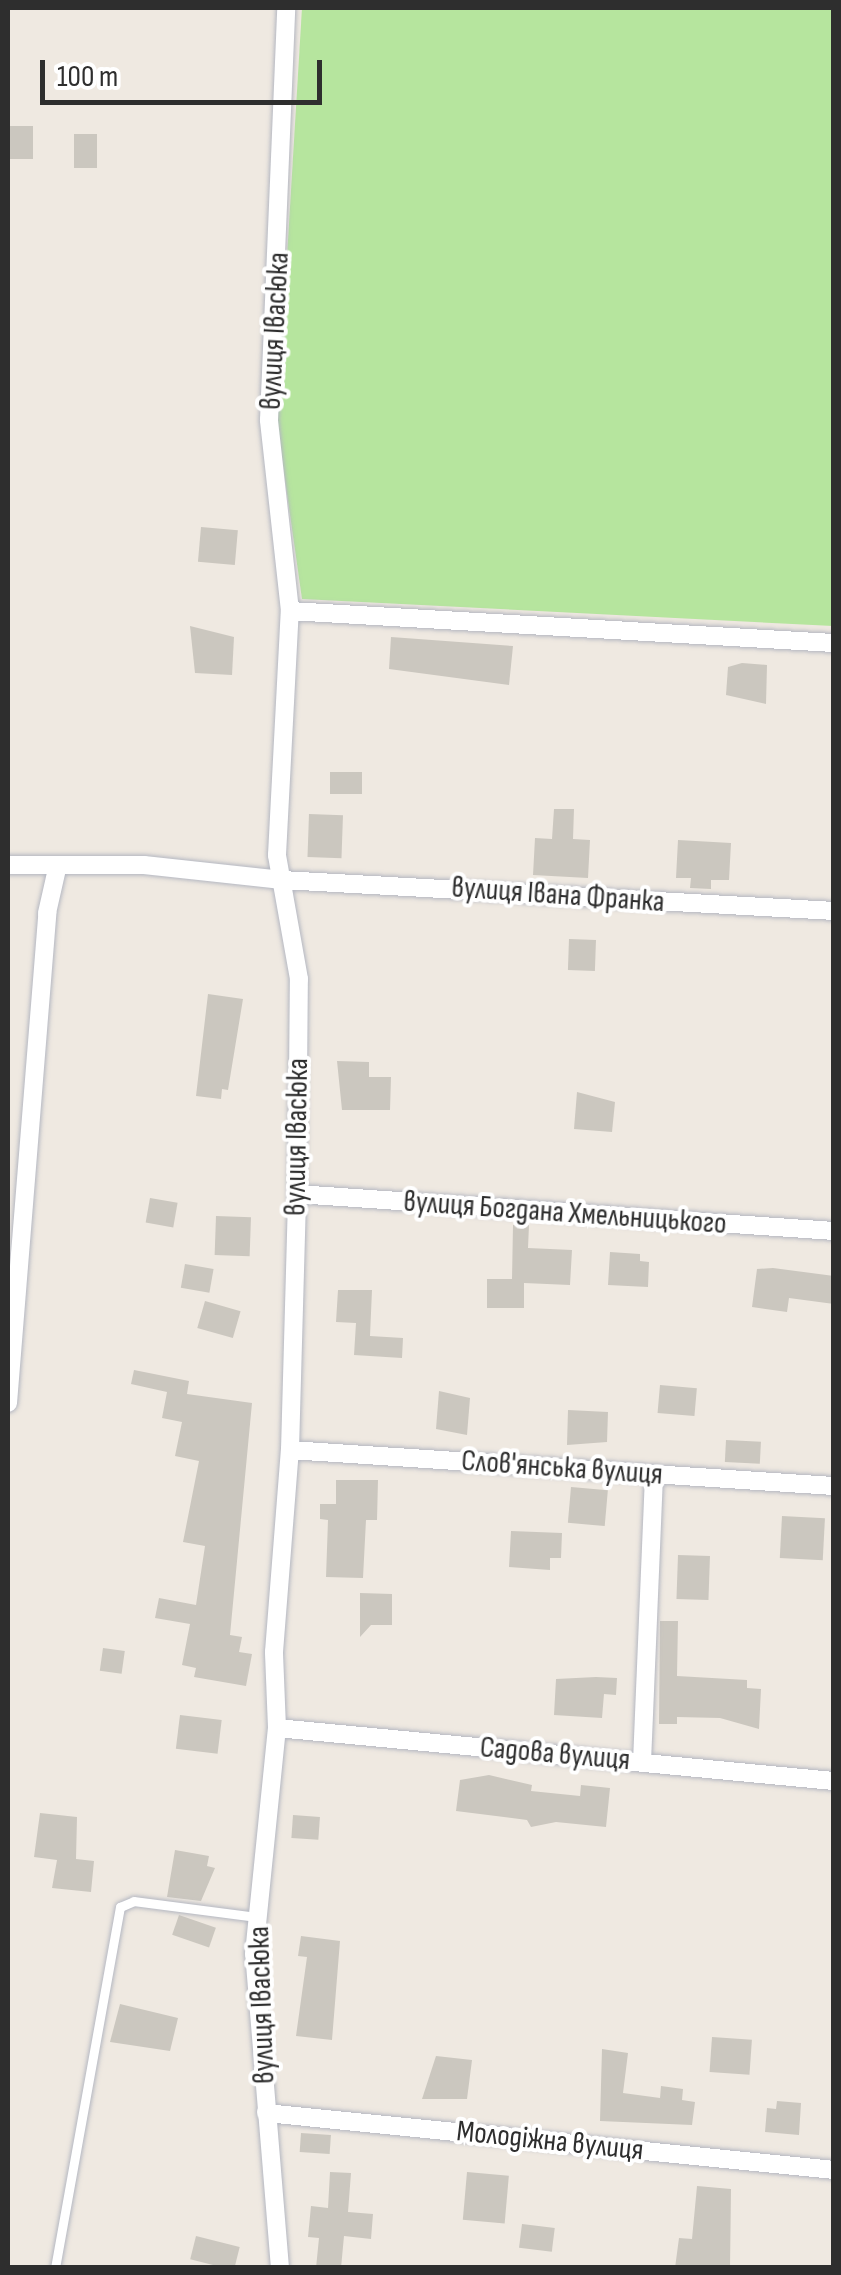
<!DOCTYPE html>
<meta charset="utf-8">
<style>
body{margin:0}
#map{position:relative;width:841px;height:2275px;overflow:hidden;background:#efe9e1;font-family:"Sofia Sans Condensed",sans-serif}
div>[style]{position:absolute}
.green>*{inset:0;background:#b6e59e}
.building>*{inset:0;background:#cbc7bf;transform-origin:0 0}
.roads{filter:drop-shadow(0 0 2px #b4b7c1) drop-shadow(0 0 2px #b4b7c1)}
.lane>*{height:9px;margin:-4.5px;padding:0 4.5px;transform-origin:4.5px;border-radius:4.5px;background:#fff}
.street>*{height:18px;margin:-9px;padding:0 9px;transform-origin:9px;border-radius:9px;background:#fff}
span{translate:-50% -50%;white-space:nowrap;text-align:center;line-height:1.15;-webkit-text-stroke:8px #fff;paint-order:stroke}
.street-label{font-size:30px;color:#2e2e2e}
.frame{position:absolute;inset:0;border:10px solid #2e2e2e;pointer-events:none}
.scale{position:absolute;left:40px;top:60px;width:282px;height:45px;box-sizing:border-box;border:5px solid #2e2e2e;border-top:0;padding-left:12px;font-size:30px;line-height:35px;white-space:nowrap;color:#2e2e2e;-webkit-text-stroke:8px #fff;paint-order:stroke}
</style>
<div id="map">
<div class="green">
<i style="clip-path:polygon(302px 8px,833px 8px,833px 626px,302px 599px,277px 423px)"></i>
</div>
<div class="building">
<i style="left:8px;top:126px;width:25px;height:33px"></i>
<i style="left:74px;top:134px;width:23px;height:34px"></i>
<i style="left:201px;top:527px;width:37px;height:35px;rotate:5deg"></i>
<i style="clip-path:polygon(190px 626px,234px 637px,232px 675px,195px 673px)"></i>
<i style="clip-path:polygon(391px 637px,513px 646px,509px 685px,389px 669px)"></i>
<i style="clip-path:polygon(742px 663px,767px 665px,766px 704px,726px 695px,728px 667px)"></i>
<i style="left:330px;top:772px;width:32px;height:22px"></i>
<i style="clip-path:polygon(554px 809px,574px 809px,573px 839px,590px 840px,588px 878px,533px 875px,535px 838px,552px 839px)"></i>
<i style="left:309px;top:814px;width:34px;height:43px;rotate:2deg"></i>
<i style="clip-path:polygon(678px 840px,731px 843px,729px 880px,711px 880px,711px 889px,690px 888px,691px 878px,676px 878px)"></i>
<i style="left:569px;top:939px;width:27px;height:31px;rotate:2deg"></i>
<i style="clip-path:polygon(208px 994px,243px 999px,228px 1090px,222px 1089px,221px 1099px,196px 1096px)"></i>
<i style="clip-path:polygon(337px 1061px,369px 1062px,369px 1077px,391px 1077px,390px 1110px,342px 1110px)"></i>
<i style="clip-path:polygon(577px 1092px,615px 1102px,612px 1132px,574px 1129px)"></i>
<i style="left:150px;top:1198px;width:28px;height:25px;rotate:10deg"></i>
<i style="left:216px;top:1216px;width:35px;height:39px;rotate:2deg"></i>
<i style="clip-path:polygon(513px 1225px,529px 1225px,528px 1248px,572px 1250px,570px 1285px,524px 1283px,524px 1308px,487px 1308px,487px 1279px,512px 1279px)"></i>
<i style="clip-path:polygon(610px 1252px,640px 1254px,640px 1261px,649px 1262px,648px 1287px,608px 1285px)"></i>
<i style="left:185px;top:1264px;width:29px;height:24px;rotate:10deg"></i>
<i style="clip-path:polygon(773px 1268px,834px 1276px,834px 1304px,789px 1298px,787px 1312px,752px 1307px,757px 1269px)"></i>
<i style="clip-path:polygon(338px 1290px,372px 1290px,370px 1336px,403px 1338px,402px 1358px,354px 1355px,356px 1323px,336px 1322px)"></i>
<i style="left:205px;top:1301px;width:37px;height:28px;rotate:16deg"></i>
<i style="clip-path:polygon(134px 1370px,189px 1381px,187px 1394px,252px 1403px,230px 1635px,242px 1637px,239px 1652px,252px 1654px,246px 1686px,194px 1677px,196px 1668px,182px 1665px,190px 1624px,155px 1618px,159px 1598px,196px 1605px,205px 1546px,183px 1542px,199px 1461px,175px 1456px,182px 1422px,162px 1418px,167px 1392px,131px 1384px)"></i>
<i style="left:660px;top:1385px;width:37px;height:28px;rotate:5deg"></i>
<i style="clip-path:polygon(439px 1391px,470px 1398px,467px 1435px,436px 1429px)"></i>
<i style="clip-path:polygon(568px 1410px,608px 1412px,607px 1442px,567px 1445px)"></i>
<i style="left:726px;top:1440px;width:35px;height:22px;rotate:3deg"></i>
<i style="clip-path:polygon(336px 1480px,378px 1480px,377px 1520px,366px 1520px,363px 1578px,326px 1577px,328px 1520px,320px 1519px,320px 1504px,336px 1504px)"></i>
<i style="left:571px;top:1487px;width:37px;height:36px;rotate:5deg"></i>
<i style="left:782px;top:1516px;width:43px;height:42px;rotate:3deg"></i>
<i style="clip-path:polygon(511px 1531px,562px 1533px,561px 1558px,550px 1558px,550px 1570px,509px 1567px)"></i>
<i style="left:678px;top:1555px;width:32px;height:44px;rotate:2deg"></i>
<i style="clip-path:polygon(360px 1593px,392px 1594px,392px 1625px,371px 1625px,360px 1637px)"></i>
<i style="clip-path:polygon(660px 1621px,678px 1621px,677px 1676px,747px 1680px,747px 1688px,761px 1689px,759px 1729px,720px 1718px,677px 1717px,677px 1724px,659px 1724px)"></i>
<i style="left:103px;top:1648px;width:22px;height:23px;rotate:8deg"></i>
<i style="clip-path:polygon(596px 1677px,617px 1678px,616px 1695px,604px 1694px,602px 1718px,554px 1715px,556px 1679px)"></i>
<i style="left:180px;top:1715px;width:42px;height:34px;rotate:7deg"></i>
<i style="clip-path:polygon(489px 1775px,532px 1785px,531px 1791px,580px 1796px,581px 1785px,610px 1788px,606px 1827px,556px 1822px,531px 1827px,527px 1820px,456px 1811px,460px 1780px)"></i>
<i style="clip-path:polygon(40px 1813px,77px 1817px,76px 1859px,94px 1861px,91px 1892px,52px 1888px,57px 1860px,34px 1857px)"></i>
<i style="left:293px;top:1815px;width:27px;height:23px;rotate:4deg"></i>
<i style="clip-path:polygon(175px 1850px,209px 1856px,207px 1866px,215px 1868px,201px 1901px,167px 1897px)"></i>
<i style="left:179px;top:1915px;width:39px;height:21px;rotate:19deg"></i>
<i style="clip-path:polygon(301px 1936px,340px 1941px,332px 2040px,296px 2036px,307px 1957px,298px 1956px)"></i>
<i style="clip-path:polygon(120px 2004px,178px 2018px,170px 2051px,110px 2042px)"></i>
<i style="left:712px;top:2037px;width:40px;height:35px;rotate:4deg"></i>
<i style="clip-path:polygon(602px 2049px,628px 2053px,623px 2093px,660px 2098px,661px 2086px,683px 2089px,682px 2100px,695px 2102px,692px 2125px,600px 2121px)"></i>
<i style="clip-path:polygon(436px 2056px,472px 2060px,467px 2099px,422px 2099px)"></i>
<i style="clip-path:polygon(777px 2101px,801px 2103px,799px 2135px,765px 2132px,767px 2108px,776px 2109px)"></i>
<i style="left:301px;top:2133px;width:30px;height:19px;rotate:4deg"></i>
<i style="clip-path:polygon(330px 2172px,351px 2173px,348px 2212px,373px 2214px,371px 2239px,344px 2236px,341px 2268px,316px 2268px,319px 2238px,308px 2237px,311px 2206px,328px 2208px)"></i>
<i style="left:467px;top:2172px;width:42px;height:48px;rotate:5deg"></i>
<i style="clip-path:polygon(697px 2186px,731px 2189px,730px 2268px,675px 2268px,679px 2238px,692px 2239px)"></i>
<i style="left:522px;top:2224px;width:33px;height:24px;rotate:7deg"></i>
<i style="left:196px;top:2236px;width:45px;height:24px;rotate:14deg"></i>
</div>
<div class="roads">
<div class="lane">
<i style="left:55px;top:2268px;width:367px;rotate:-79.8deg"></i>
<i style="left:120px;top:1907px;width:15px;rotate:-23deg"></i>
<i style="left:134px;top:1901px;width:125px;rotate:7.4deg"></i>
</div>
<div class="street">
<i style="left:290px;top:611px;width:545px;rotate:3.37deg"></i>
<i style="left:8px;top:865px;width:136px"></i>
<i style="left:144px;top:865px;width:139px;rotate:6.2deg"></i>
<i style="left:282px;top:880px;width:553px;rotate:3.21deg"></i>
<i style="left:297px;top:1194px;width:538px;rotate:3.94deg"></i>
<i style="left:8px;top:1403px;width:492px;rotate:-85.4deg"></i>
<i style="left:47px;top:913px;width:45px;rotate:-77.2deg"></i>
<i style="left:290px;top:1450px;width:545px;rotate:3.79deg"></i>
<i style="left:277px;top:1728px;width:560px;rotate:5.44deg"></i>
<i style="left:642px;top:1762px;width:288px;rotate:-87.6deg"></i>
<i style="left:266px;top:2113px;width:571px;rotate:5.73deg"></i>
<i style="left:280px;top:2268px;width:315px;rotate:-94.7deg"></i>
<i style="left:254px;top:1954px;width:227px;rotate:-84.2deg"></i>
<i style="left:277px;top:1728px;width:76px;rotate:-92.3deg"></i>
<i style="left:274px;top:1652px;width:203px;rotate:-85.5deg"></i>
<i style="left:290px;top:1450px;width:256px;rotate:-88.4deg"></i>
<i style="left:297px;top:1194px;width:215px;rotate:-89.5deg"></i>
<i style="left:299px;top:979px;width:126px;rotate:-100.1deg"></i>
<i style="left:277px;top:855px;width:244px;rotate:-87deg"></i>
<i style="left:290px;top:611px;width:192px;rotate:-96.3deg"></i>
<i style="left:269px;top:420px;width:412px;rotate:-87.6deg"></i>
</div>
</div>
<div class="street-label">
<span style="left:275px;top:331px;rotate:-87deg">вулиця Івасюка</span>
<span style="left:558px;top:895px;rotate:4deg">вулиця Івана Франка</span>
<span style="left:297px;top:1137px;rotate:-89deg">вулиця Івасюка</span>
<span style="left:565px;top:1213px;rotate:4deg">вулиця Богдана Хмельницького</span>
<span style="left:562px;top:1468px;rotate:4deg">Слов'янська вулиця</span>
<span style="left:555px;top:1754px;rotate:5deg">Садова вулиця</span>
<span style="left:262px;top:2005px;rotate:-92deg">вулиця Івасюка</span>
<span style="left:550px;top:2141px;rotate:6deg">Молодіжна вулиця</span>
</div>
<div class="frame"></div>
<div class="scale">100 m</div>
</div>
